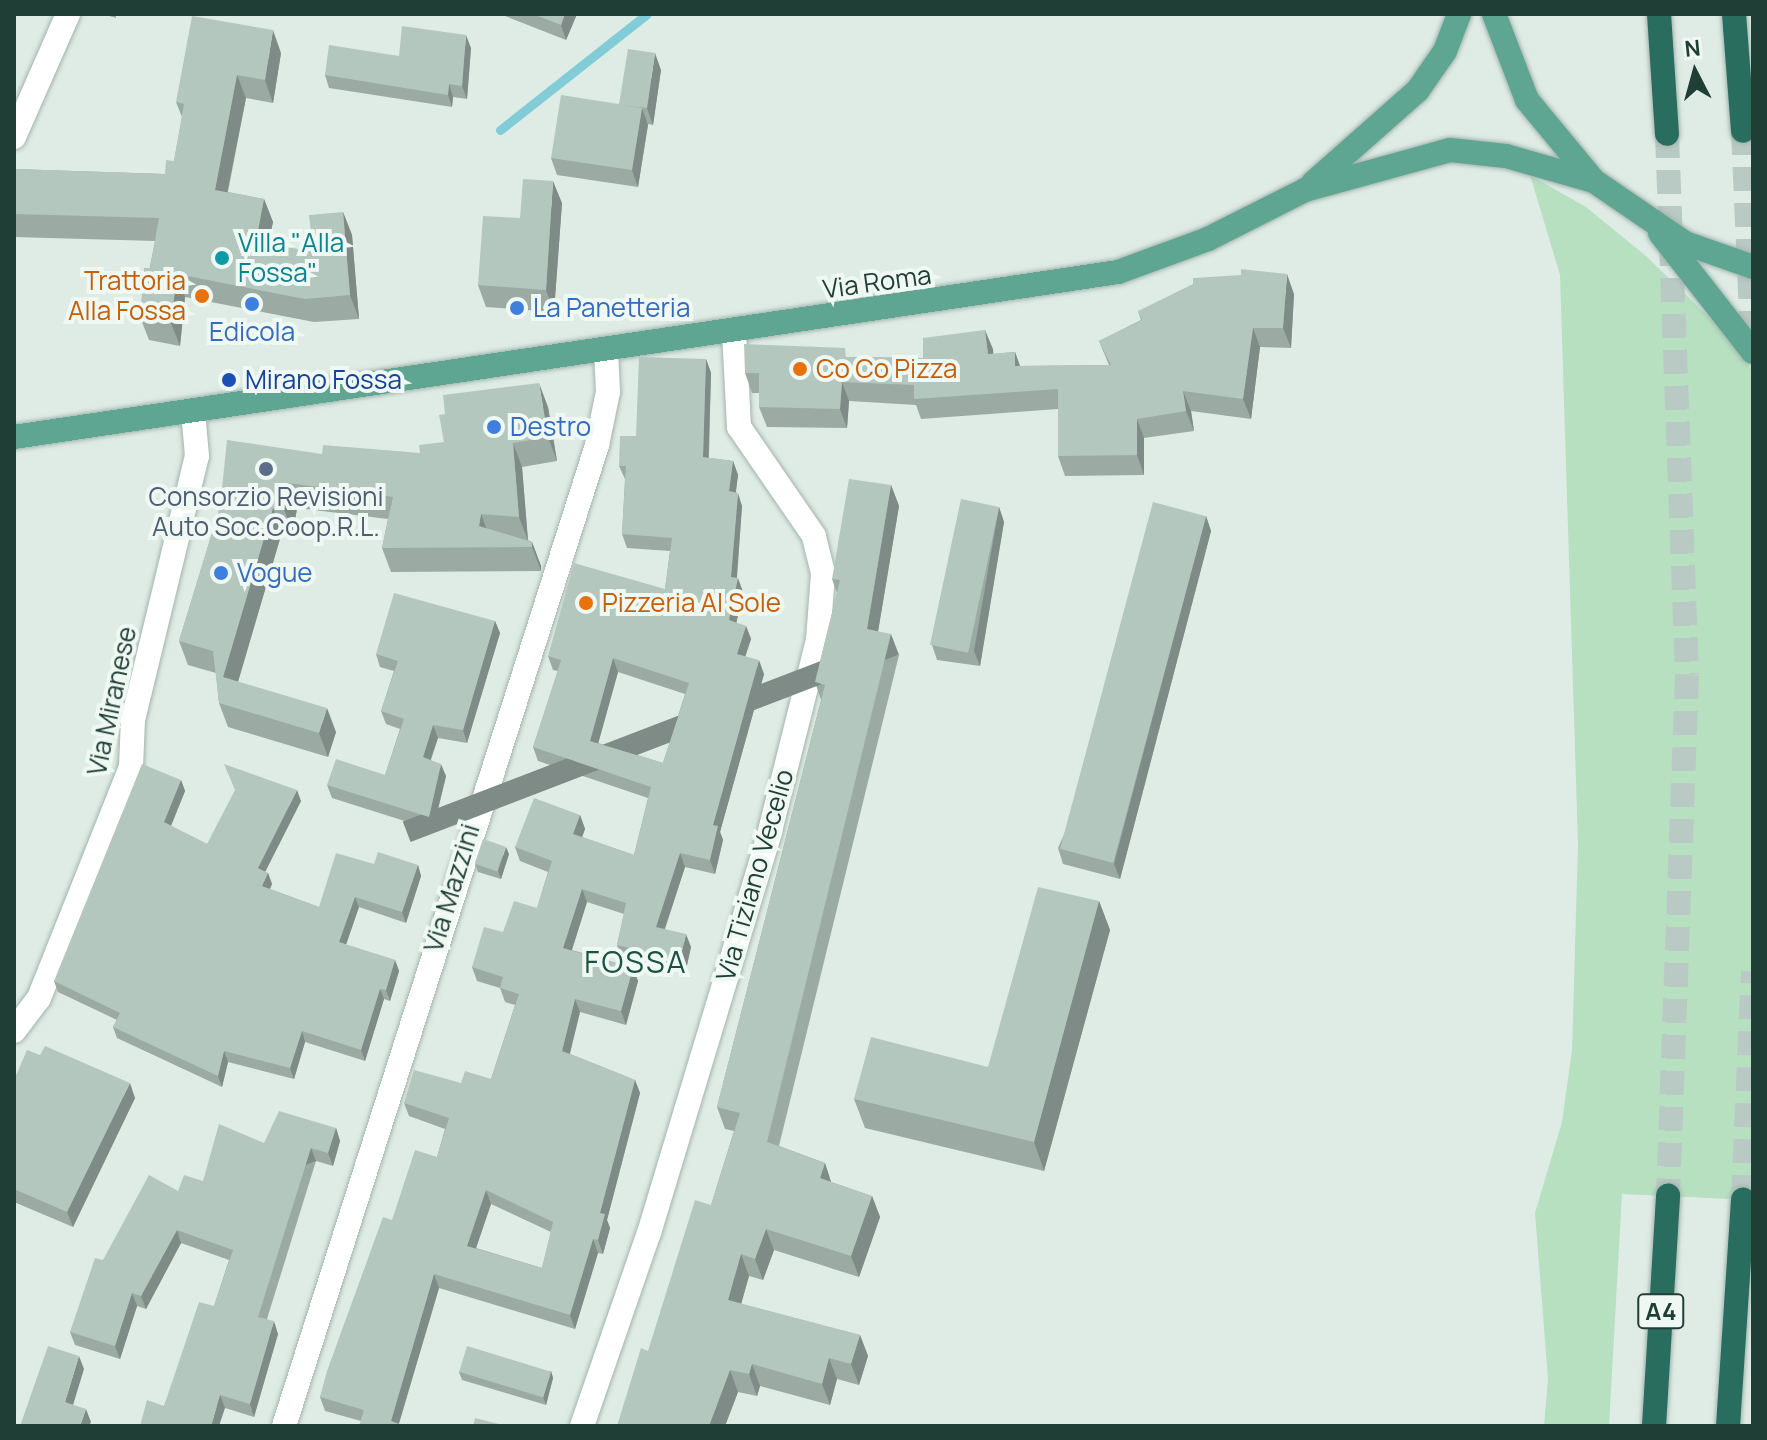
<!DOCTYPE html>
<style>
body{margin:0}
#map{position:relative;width:1767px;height:1440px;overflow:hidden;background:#dfece6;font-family:Manrope,sans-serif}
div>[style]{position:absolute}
.green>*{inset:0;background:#b6e0c0}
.stream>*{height:9px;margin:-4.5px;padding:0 4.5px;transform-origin:4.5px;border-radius:4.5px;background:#81ccd7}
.highway-tunnel>*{height:24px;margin-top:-12px;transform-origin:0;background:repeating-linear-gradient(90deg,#b9c9c3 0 24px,transparent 0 36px)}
.roads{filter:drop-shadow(0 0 2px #a2b4ad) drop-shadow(0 0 2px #a2b4ad)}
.minor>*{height:24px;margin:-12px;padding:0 12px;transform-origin:12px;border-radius:12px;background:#fff}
.major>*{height:24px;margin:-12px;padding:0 12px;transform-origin:12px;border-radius:12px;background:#5fa692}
.highway>*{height:24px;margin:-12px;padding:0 12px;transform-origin:12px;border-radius:12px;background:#286d5d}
.wall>*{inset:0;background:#9baba4}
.shaded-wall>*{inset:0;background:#7e8b86;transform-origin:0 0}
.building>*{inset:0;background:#b4c7bf;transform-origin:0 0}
.dots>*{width:22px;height:22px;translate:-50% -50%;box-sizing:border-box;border:4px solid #f0f8f4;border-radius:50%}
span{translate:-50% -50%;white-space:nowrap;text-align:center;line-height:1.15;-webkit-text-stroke:8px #f0f8f4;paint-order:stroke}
.shield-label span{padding:2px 6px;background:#f0f8f4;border:2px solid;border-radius:6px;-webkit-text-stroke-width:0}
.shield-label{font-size:24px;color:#1f3e35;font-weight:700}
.culture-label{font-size:26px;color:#0d838f}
.left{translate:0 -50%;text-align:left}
.food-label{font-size:26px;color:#c56008}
.right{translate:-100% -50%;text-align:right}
.street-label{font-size:26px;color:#1f3e35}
.shop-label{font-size:26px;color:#366cbe}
.transit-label{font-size:26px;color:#164399}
.service-label{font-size:26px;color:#4e5e75}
.quarter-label{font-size:30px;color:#195243;letter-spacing:2px}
.frame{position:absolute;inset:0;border:16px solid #1f3e35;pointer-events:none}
.north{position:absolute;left:1655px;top:32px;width:80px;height:80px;-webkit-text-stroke:6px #f0f8f4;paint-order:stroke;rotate:354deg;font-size:22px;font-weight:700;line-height:32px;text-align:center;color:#1f3e35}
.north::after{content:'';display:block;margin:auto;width:28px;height:36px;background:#1f3e35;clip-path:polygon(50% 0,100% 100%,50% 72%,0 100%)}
</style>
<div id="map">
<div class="green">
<i style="clip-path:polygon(1530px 175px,1586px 207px,1646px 256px,1715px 323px,1753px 371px,1753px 1200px,1622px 1194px,1609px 1426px,1544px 1426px,1548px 1379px,1535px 1213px,1562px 1122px,1572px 1050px,1578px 844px,1560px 275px)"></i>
</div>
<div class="stream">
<i style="left:500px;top:130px;width:187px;rotate:-38.3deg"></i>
</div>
<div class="highway-tunnel">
<i style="left:1743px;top:131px;width:230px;rotate:87.5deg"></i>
<i style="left:1667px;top:134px;width:541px;rotate:87.88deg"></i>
<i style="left:1687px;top:675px;width:520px;rotate:92.09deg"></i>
<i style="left:1743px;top:1199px;width:228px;rotate:-87.5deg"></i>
</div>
<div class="roads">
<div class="minor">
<i style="left:14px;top:137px;width:134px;rotate:-66.3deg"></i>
<i style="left:14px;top:1031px;width:41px;rotate:-52.9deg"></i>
<i style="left:39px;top:998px;width:249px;rotate:-68.3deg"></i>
<i style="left:131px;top:767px;width:47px;rotate:-87.6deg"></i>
<i style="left:133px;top:720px;width:272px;rotate:-76.4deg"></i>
<i style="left:197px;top:456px;width:45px;rotate:-95.1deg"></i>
<i style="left:284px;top:1426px;width:1030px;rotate:-72.3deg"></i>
<i style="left:597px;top:445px;width:54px;rotate:-78.3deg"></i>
<i style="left:608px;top:392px;width:42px;rotate:-92.7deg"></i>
<i style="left:582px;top:1426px;width:204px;rotate:-70.9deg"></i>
<i style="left:649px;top:1233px;width:420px;rotate:-73.2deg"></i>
<i style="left:770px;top:831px;width:197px;rotate:-75.9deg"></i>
<i style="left:818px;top:640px;width:67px;rotate:-85.7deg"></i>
<i style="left:823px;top:573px;width:38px;rotate:-104deg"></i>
<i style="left:814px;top:536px;width:132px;rotate:-124.5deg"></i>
<i style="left:739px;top:427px;width:97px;rotate:-93deg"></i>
</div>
<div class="major">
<i style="left:1494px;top:14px;width:92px;rotate:69deg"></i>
<i style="left:1527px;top:100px;width:105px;rotate:50.4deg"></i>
<i style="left:1594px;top:181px;width:110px;rotate:34.3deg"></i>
<i style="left:1685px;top:243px;width:72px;rotate:19.4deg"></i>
<i style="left:1313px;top:183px;width:140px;rotate:-41.5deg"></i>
<i style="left:1418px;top:90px;width:47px;rotate:-55.3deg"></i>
<i style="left:1445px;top:51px;width:40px;rotate:-69deg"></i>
<i style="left:1660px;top:233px;width:151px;rotate:52deg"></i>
<i style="left:14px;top:437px;width:1116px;rotate:-8.5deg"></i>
<i style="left:1118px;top:272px;width:96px;rotate:-20.1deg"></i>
<i style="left:1208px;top:239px;width:109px;rotate:-26.8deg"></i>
<i style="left:1305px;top:190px;width:150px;rotate:-15.4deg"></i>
<i style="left:1450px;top:150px;width:56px;rotate:6.1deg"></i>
<i style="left:1506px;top:156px;width:91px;rotate:15.9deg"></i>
</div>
<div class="highway">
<i style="left:1659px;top:14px;width:120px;rotate:86.2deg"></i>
<i style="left:1734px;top:14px;width:117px;rotate:85.6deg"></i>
<i style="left:1654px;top:1426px;width:231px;rotate:-86.5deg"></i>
<i style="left:1728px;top:1426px;width:227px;rotate:-86.2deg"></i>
</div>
</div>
<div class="wall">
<i style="clip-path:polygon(102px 14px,116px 14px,116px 18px)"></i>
<i style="clip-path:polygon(504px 14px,577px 14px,566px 40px,505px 16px)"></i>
<i style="clip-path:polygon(471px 48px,467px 99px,453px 97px,452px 107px,329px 88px,325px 75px,399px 56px)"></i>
<i style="clip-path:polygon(281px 53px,273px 103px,246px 98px,228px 192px,264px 199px,273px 222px,268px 244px,313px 252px,343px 212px,352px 235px,359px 319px,314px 322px,185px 297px,180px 346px,149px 340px,140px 317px,155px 241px,14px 237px,14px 169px,165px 174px,174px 161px,182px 117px,176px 102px)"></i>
<i style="clip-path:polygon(661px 70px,653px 125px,648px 124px,638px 187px,557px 175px,551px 158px)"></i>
<i style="clip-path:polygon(562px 203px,554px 312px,486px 307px,478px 285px,520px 218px)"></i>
<i style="clip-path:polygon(1294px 294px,1291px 348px,1260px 347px,1251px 419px,1191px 411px,1194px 431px,1144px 438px,1144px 475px,1065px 476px,1058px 456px,1058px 409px,921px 419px,916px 405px,849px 401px,847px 428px,767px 427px,759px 407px,759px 393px,752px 393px,745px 373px,848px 357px,923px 358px,985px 330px,993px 354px,1015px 352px,1020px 366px,1109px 365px,1099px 341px,1141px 320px,1138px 311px)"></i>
<i style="clip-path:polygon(evenodd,706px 359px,711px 373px,709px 458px,733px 461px,738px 475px,736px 492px,742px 506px,737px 578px,743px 592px,736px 623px,746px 626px,751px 639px,745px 656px,764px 674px,720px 832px,723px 840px,715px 874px,685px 867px,665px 929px,691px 947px,685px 974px,622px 959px,617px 945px,624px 914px,587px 902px,572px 950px,633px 968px,638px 981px,626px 1025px,580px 1012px,570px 1054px,635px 1080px,640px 1093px,607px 1220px,610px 1228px,603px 1254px,598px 1253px,575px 1329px,439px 1288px,399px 1424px,361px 1421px,325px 1411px,320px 1397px,392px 1220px,437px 1157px,445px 1129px,409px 1116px,404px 1103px,461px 1083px,491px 1079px,515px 1005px,505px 1002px,500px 988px,477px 981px,472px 967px,503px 932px,537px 908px,548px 872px,520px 861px,515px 847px,580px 815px,585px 829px,582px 837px,634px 855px,648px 798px,538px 761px,533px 747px,558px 671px,553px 670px,548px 656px,665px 589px,670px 551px,627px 548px,622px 534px,625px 479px,619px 466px,636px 436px,706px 359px,618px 672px,685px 694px,663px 763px,598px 743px,618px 672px,706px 359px,491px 1204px,551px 1232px,542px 1268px,476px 1248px,491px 1204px)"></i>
<i style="clip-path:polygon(548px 407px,557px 461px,522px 467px,528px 540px,532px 542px,541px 566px,541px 571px,391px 572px,382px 548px,388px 519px,297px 508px,293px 533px,282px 532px,238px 682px,336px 732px,328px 757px,228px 727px,219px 703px,216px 673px,188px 665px,179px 641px,220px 507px,322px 454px,420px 453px,444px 442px)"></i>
<i style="clip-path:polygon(891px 485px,899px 506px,878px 631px,899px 655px,779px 1146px,825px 1163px,831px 1182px,872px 1196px,880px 1217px,859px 1277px,774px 1250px,763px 1280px,749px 1276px,741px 1304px,860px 1335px,868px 1356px,859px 1385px,837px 1379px,830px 1405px,760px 1386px,757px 1396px,738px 1392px,725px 1426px,617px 1426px,711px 1205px,734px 1131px,725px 1129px,717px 1107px,821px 700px,815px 682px,837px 593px,832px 579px)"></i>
<i style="clip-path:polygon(999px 507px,1004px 522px,980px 666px,937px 660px,932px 645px)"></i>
<i style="clip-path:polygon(1206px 516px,1211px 531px,1120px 879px,1063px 864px,1058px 848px)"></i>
<i style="clip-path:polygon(495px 621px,500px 633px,467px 743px,438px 738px,431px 760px,446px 776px,433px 830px,332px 798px,327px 785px,385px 775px,400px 729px,386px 724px,381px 711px,394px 671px,380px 667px,376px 654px)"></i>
<i style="clip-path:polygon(181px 780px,185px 791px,171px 826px,207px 844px,301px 801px,265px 872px,268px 873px,272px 884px,270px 889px,319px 907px,374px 864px,418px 865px,421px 876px,406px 923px,359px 907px,346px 945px,395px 960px,399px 971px,390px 1001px,384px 999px,365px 1061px,305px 1042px,294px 1079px,228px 1062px,222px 1087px,117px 1038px,113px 1027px,117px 1020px,58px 992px,54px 981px)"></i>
<i style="clip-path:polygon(509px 854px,501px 879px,478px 872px,475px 864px)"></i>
<i style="clip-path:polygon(1099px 901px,1110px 930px,1044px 1171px,865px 1128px,854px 1099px,988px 1067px)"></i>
<i style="clip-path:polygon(14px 1080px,135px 1098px,73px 1227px,14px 1202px)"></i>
<i style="clip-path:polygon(336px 1128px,340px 1141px,333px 1166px,316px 1161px,267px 1319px,278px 1334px,254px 1417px,225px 1408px,164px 1406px,214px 1306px,229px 1260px,181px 1243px,146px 1309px,137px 1306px,120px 1359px,75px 1345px,70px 1332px,103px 1260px,178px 1191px,203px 1181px,264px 1143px)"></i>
<i style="clip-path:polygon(551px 1371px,553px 1378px,546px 1405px,462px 1380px,459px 1372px)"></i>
</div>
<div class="shaded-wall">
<i style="clip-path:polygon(565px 14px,577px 14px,566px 40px,561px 25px)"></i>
<i style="clip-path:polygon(273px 30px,281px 53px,273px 103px,265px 80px)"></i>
<i style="clip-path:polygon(466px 35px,471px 48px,467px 99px,462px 86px)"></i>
<i style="clip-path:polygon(655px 53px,661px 70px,653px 125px,647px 108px)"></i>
<i style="clip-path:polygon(237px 75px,246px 98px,223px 213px,215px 190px)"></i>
<i style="clip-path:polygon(449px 84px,453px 97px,452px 107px,448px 95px)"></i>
<i style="clip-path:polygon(642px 108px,648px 125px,638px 187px,632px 170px)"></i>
<i style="clip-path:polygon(553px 181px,562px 203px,554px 312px,546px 290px)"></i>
<i style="clip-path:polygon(264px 199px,273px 222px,264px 265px,256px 241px)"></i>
<i style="clip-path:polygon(343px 212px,352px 235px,359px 319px,350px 295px)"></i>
<i style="clip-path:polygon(177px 274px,185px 297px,180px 346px,171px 323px)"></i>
<i style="clip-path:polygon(1287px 274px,1294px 294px,1291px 348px,1283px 328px)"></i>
<i style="clip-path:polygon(1253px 328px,1260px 347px,1251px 419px,1243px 399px)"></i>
<i style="clip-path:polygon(985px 330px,993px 349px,995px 374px,988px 354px)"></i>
<i style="clip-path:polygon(1015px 352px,1022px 372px,1015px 366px)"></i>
<i style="clip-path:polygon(706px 359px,711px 373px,708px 470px,703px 457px)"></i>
<i style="clip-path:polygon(842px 382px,849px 401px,847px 428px,840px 409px)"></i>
<i style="clip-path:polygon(539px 383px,548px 407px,557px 461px,548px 437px)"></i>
<i style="clip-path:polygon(1183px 391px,1191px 411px,1194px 431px,1186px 411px)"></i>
<i style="clip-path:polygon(1137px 419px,1144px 438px,1144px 475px,1137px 455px)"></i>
<i style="clip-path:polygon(513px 443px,522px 467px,528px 541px,519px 517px)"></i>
<i style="clip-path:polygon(733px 461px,738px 475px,734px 505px,729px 491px)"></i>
<i style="clip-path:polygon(288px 483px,297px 508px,293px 533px,284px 509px)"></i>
<i style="clip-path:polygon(891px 485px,899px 506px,875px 650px,867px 629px)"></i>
<i style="clip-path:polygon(738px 493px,742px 506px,736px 587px,738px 578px,743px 592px,734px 634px,729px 620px,731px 577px)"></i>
<i style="clip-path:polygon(999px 507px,1004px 522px,980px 666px,974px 651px)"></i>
<i style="clip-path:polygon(273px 508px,282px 532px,232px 702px,223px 677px)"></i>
<i style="clip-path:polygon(481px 514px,490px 538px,479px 526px)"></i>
<i style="clip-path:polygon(1206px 516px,1211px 531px,1120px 879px,1114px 864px)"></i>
<i style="clip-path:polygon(532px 542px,541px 566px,541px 571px,532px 547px)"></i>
<i style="clip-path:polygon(495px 621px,500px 633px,467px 743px,463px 730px)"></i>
<i style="clip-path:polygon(746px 626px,751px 639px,742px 667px,737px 654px)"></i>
<i style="left:891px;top:634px;width:22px;height:523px;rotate:69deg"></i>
<i style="clip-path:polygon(613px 658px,618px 672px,595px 755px,590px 741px)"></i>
<i style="clip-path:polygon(759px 660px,764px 674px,720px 832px,723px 840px,715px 874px,710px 860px,713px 825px)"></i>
<i style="clip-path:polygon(327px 708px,336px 732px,328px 757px,319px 733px)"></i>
<i style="clip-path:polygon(433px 725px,438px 738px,427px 769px,423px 757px)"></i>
<i style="clip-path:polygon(441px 764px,446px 776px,433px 830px,429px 817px)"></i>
<i style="clip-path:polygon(181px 780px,185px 791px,168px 833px,164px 822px)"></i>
<i style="clip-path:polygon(297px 790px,301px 801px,262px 878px,258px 868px)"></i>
<i style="clip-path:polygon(580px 815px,585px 829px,578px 848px,573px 834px)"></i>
<i style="clip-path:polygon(506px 847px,509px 854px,501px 879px,498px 871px)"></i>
<i style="clip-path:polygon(680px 853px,685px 867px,661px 940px,656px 927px)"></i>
<i style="clip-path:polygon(418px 865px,421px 876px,406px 923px,402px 912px)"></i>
<i style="clip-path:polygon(268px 873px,272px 884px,266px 897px,262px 886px)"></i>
<i style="clip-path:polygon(582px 889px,587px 902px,568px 962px,563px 948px)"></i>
<i style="clip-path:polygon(355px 897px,359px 907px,343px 953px,339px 942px)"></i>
<i style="clip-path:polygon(1099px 901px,1110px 930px,1044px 1171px,1034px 1142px)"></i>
<i style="clip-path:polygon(686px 934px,691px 947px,685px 974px,680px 960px)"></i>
<i style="clip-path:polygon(395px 960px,399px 971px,390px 1001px,386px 990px)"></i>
<i style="clip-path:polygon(633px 968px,638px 981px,626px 1025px,621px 1011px)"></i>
<i style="clip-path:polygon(380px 989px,384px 999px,365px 1061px,361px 1050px)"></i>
<i style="clip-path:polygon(575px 999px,580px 1012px,567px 1064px,562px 1051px)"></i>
<i style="clip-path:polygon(302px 1031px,305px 1042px,294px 1079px,290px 1068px)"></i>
<i style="clip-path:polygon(224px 1051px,228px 1062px,222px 1087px,218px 1076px)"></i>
<i style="clip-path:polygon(635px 1080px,640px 1093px,607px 1220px,610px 1228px,603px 1254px,598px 1240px,600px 1213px)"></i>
<i style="clip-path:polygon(130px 1083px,135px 1098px,73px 1227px,67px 1212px)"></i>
<i style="clip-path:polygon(336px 1128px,340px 1141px,333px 1166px,328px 1153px)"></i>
<i style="left:311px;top:1148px;width:14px;height:177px;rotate:69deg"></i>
<i style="clip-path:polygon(825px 1163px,832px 1185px,820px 1178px)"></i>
<i style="clip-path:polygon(486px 1190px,491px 1204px,472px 1260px,467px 1246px)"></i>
<i style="clip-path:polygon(872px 1196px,880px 1217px,859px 1277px,851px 1256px)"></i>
<i style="clip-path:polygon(766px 1229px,774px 1250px,763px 1280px,755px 1259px)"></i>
<i style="clip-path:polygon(177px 1230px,181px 1243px,146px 1309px,141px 1296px)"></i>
<i style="clip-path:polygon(593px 1239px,598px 1253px,575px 1329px,570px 1315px)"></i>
<i style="clip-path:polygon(741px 1254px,749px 1276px,736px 1322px,728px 1300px)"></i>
<i style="clip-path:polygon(434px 1274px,439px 1288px,398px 1426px,391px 1421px)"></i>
<i style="clip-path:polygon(132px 1293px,137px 1306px,120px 1359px,115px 1346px)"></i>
<i style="clip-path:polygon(274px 1321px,278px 1334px,254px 1417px,250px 1404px)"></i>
<i style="clip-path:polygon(860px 1335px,868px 1356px,859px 1385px,851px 1364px)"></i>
<i style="clip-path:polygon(79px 1356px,84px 1369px,70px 1415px,65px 1402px)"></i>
<i style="clip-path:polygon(829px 1358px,837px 1379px,830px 1405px,822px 1384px)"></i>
<i style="clip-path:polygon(752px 1364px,760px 1386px,757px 1396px,749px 1374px)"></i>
<i style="clip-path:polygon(730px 1370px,738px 1392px,725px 1426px,709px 1426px)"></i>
<i style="clip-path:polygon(551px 1371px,553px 1378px,546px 1405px,543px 1397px)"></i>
<i style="clip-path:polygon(220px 1395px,225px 1408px,219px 1426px,211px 1426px)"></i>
<i style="clip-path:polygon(86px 1409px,91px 1422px,89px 1426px,80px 1426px)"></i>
</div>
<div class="building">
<i style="clip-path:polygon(533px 14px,565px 14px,561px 25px)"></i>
<i style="clip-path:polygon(192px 16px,273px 30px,265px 80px,237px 75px,215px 190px,264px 199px,256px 241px,313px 252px,309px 215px,343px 212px,350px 295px,305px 299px,177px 274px,171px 323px,140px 317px,144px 268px,150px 268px,159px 218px,14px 214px,14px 169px,165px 174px,166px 160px,174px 161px,184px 104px,176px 102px)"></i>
<i style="clip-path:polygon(402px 26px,466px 35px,462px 86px,449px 84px,448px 95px,325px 75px,329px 45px,399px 56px)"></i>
<i style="clip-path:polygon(628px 49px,655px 53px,647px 108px,622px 105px,642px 108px,632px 170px,551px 158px,561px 95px,619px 104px)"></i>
<i style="clip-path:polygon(523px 179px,553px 181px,546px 290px,478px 285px,483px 216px,520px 218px)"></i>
<i style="clip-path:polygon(1241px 269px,1287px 274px,1283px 328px,1253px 328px,1243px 399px,1183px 391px,1186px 411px,1137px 419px,1137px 455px,1058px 456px,1058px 389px,914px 399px,914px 385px,842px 382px,840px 409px,759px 407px,759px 373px,745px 373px,744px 344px,845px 348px,846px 357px,923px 358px,923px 338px,985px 330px,988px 354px,1015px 352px,1015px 366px,1111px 365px,1099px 341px,1142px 320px,1138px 311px,1193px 284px,1193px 278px,1241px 275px)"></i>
<i style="clip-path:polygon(evenodd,639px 357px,706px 359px,703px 457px,733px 461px,729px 491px,738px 493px,731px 577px,738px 578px,729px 620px,746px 626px,737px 654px,759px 660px,713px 825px,718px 826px,710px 860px,680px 853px,656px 927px,686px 934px,680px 960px,617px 945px,626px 903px,582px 889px,563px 948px,633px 968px,621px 1011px,575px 999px,562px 1051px,635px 1080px,600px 1213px,605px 1214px,598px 1240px,593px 1239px,570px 1315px,434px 1274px,391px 1421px,405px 1426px,359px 1426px,364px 1410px,320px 1397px,327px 1371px,383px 1217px,392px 1220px,415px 1150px,437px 1157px,449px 1118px,404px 1103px,414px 1070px,461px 1083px,465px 1071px,491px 1079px,519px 994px,500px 988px,503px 977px,472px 967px,484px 927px,503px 932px,514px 901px,537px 908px,552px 861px,515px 847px,534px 798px,580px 815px,573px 834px,634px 855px,651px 787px,533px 747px,561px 660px,548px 656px,574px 563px,665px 589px,672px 538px,622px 534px,626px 466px,619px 466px,620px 436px,636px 436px,639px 357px,613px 658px,689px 683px,663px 763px,590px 741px,613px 658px,639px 357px,486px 1190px,553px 1222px,542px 1268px,467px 1246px,486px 1190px)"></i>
<i style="clip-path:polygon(539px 383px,548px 437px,513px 443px,519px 517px,481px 514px,479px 526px,532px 542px,532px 547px,382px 548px,393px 497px,288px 483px,284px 509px,273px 508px,223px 677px,327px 708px,319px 733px,219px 703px,213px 651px,179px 641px,220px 507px,227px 440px,322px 454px,323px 445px,420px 453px,419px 445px,444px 442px,439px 415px,445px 414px,443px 395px)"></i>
<i style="clip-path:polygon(849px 479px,891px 485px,867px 629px,891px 634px,767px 1142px,825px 1163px,820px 1178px,872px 1196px,851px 1256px,766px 1229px,755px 1259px,741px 1254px,728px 1300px,860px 1335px,851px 1364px,829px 1358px,822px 1384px,752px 1364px,749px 1374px,730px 1370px,709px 1426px,675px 1426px,669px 1424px,668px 1426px,617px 1426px,641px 1348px,648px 1351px,695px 1200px,711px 1205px,740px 1113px,717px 1107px,825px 685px,815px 682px,840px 580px,832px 579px)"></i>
<i style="left:961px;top:499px;width:39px;height:149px;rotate:12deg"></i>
<i style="left:1153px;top:502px;width:55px;height:359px;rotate:15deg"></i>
<i style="clip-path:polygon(394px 593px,495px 621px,463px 730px,433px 725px,423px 757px,441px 764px,429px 817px,327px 785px,336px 759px,385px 775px,404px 719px,381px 711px,398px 661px,376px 654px)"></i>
<i style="clip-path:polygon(142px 764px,181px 780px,164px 822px,207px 844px,235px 790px,224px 764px,297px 790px,258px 868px,268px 873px,262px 886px,319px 907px,336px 853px,374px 864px,378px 852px,418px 865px,402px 912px,355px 897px,339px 942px,395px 960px,386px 990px,380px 989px,361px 1050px,302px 1031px,290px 1068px,224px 1051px,218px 1076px,113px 1027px,120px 1013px,54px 981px)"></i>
<i style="left:483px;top:839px;width:24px;height:26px;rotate:19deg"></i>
<i style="clip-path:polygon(1038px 887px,1099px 901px,1034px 1142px,854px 1099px,871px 1037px,988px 1067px)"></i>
<i style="clip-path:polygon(45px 1046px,130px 1083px,67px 1212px,14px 1189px,14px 1080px,27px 1050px,40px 1055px)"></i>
<i style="clip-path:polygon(279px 1111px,336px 1128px,328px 1153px,311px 1148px,282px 1240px,258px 1317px,274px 1321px,250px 1404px,220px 1395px,211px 1426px,140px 1426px,147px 1400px,164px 1406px,199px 1302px,214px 1306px,233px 1250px,177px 1230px,141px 1296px,132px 1293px,115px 1346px,70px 1332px,95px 1258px,103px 1260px,149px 1175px,178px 1191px,184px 1175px,203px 1181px,219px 1124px,264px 1143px)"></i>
<i style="clip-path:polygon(48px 1346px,79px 1356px,65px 1402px,86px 1409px,80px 1426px,20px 1426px)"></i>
<i style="left:467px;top:1346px;width:88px;height:27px;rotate:17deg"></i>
<i style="clip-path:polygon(475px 1418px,507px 1426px,473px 1426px)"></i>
</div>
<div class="dots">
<i style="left:222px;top:258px;background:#0f9aa8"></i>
<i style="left:202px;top:296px;background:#e8710a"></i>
<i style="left:252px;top:304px;background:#3f7fe0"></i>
<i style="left:517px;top:308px;background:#3f7fe0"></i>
<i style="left:800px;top:369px;background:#e8710a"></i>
<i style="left:229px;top:380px;background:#1a4fb4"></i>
<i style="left:494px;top:427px;background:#3f7fe0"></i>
<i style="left:266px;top:469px;background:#5c6f8a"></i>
<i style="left:221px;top:573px;background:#3f7fe0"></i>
<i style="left:586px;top:603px;background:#e8710a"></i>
</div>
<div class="shield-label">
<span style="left:1661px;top:1311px">A4</span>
</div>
<div class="culture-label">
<span class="left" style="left:238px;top:258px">Villa "Alla<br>Fossa"</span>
</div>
<div class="food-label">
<span class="right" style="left:186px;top:296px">Trattoria<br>Alla Fossa</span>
<span class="left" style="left:816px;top:369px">Co Co Pizza</span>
<span class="left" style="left:602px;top:603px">Pizzeria Al Sole</span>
</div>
<div class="street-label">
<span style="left:877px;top:282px;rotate:-8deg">Via Roma</span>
<span style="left:112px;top:701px;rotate:-78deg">Via Miranese</span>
<span style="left:755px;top:875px;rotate:-74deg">Via Tiziano Vecelio</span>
<span style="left:452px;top:888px;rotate:-73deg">Via Mazzini</span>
</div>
<div class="shop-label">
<span class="left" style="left:533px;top:308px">La Panetteria</span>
<span style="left:252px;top:332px">Edicola</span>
<span class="left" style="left:510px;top:427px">Destro</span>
<span class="left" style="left:237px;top:573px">Vogue</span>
</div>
<div class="transit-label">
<span class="left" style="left:245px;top:380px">Mirano Fossa</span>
</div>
<div class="service-label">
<span style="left:266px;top:512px">Consorzio Revisioni<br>Auto Soc.Coop.R.L.</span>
</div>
<div class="quarter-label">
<span style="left:636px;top:962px">FOSSA</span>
</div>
<div class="frame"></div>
<div class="north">N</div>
</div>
